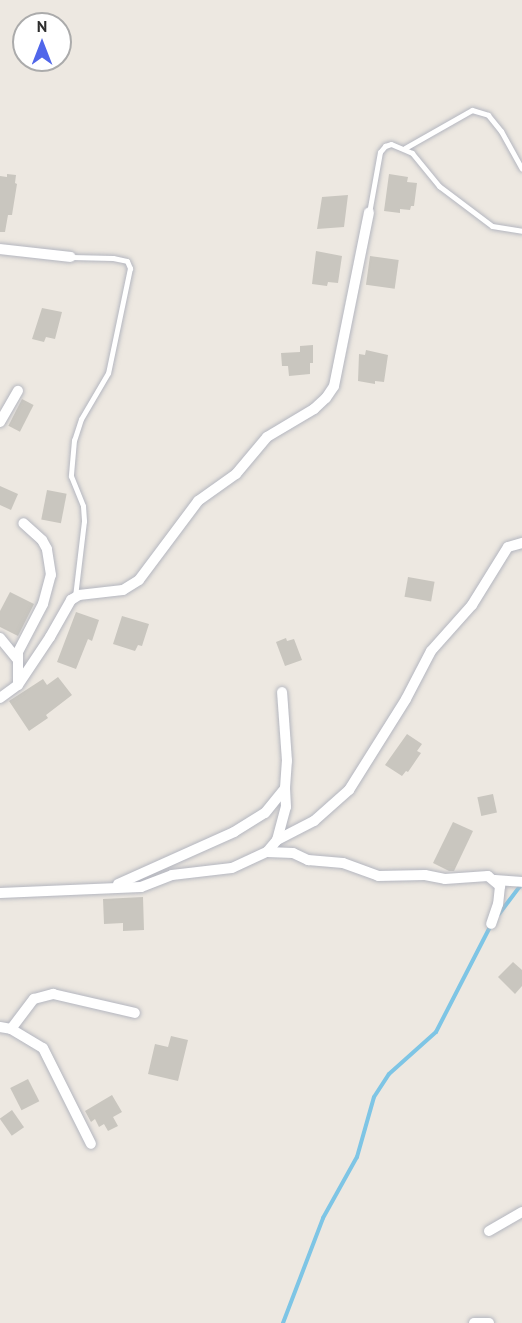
<!DOCTYPE html>
<style>
body{margin:0}
#map{position:relative;width:522px;height:1323px;overflow:hidden;background:#ede8e1;font-family:"PT Sans",sans-serif}
div>[style]{position:absolute}
.stream>*{height:4px;margin:-2px;padding:0 2px;transform-origin:2px;border-radius:2px;background:#7ec5e5}
.building>*{inset:0;background:#c9c6bf;transform-origin:0 0}
.roads{filter:drop-shadow(0 0 2px #b4b6bf) drop-shadow(0 0 2px #b4b6bf)}
.lane>*{height:5px;margin:-2.5px;padding:0 2.5px;transform-origin:2.5px;border-radius:2.5px;background:#fff}
.street>*{height:10px;margin:-5px;padding:0 5px;transform-origin:5px;border-radius:5px;background:#fff}
span{translate:-50% -50%;white-space:nowrap;text-align:center;line-height:1.15;-webkit-text-stroke:4.5px #fff;paint-order:stroke}
.north{position:absolute;left:12px;top:12px;width:60px;height:60px;box-sizing:border-box;background:#fff;border:2px solid #ababab;border-radius:50%;rotate:0deg;font-size:16px;font-weight:700;line-height:24px;text-align:center;color:#2d2d2d}
.north::after{content:'';display:block;margin:auto;width:21px;height:27px;background:#5066ea;clip-path:polygon(50% 0,100% 100%,50% 72%,0 100%)}
</style>
<div id="map">
<div class="stream">
<i style="left:499px;top:914px;width:38px;rotate:-53deg"></i>
<i style="left:283px;top:1323px;width:112px;rotate:-69.1deg"></i>
<i style="left:323px;top:1218px;width:70px;rotate:-60.9deg"></i>
<i style="left:357px;top:1157px;width:62px;rotate:-74.2deg"></i>
<i style="left:374px;top:1097px;width:27px;rotate:-57deg"></i>
<i style="left:389px;top:1074px;width:63px;rotate:-41.8deg"></i>
<i style="left:436px;top:1032px;width:120px;rotate:-62.8deg"></i>
</div>
<div class="building">
<i style="clip-path:polygon(7px 174px,16px 175px,15px 183px,17px 184px,12px 215px,8px 215px,5px 232px,0 232px,0 176px,7px 177px)"></i>
<i style="clip-path:polygon(389px 174px,408px 177px,407px 182px,417px 183px,414px 206px,411px 206px,410px 210px,400px 209px,400px 213px,384px 211px)"></i>
<i style="clip-path:polygon(348px 195px,344px 227px,317px 229px,322px 197px)"></i>
<i style="clip-path:polygon(316px 251px,342px 256px,338px 283px,328px 282px,327px 286px,312px 284px)"></i>
<i style="left:370px;top:256px;width:29px;height:29px;rotate:8deg"></i>
<i style="clip-path:polygon(42px 308px,62px 312px,55px 339px,46px 337px,44px 342px,32px 339px)"></i>
<i style="clip-path:polygon(313px 345px,313px 363px,310px 363px,310px 374px,289px 376px,288px 366px,282px 366px,281px 353px,300px 352px,300px 346px)"></i>
<i style="clip-path:polygon(366px 350px,388px 355px,384px 382px,375px 381px,375px 384px,358px 381px,359px 354px,365px 355px)"></i>
<i style="left:22px;top:399px;width:13px;height:30px;rotate:27deg"></i>
<i style="clip-path:polygon(0 486px,18px 494px,11px 510px,0 505px)"></i>
<i style="left:47px;top:490px;width:20px;height:30px;rotate:11deg"></i>
<i style="left:408px;top:577px;width:27px;height:20px;rotate:10deg"></i>
<i style="clip-path:polygon(10px 592px,34px 604px,18px 636px,0 627px,0 611px)"></i>
<i style="clip-path:polygon(76px 612px,99px 620px,92px 641px,88px 639px,76px 669px,57px 662px)"></i>
<i style="clip-path:polygon(122px 616px,149px 624px,142px 646px,138px 645px,135px 651px,113px 644px)"></i>
<i style="clip-path:polygon(286px 638px,287px 641px,294px 639px,302px 660px,285px 666px,276px 642px)"></i>
<i style="clip-path:polygon(58px 677px,72px 695px,46px 715px,48px 718px,29px 731px,9px 701px,43px 679px,47px 685px)"></i>
<i style="clip-path:polygon(407px 734px,422px 744px,417px 751px,421px 753px,408px 772px,406px 771px,402px 776px,385px 765px)"></i>
<i style="left:493px;top:794px;width:19px;height:16px;rotate:78deg"></i>
<i style="clip-path:polygon(453px 822px,473px 831px,454px 871px,449px 871px,433px 863px)"></i>
<i style="clip-path:polygon(143px 897px,144px 930px,123px 931px,123px 923px,104px 924px,103px 899px)"></i>
<i style="clip-path:polygon(513px 962px,522px 970px,522px 986px,515px 994px,498px 977px)"></i>
<i style="clip-path:polygon(171px 1036px,188px 1040px,178px 1081px,148px 1074px,155px 1044px,168px 1047px)"></i>
<i style="left:28px;top:1079px;width:25px;height:20px;rotate:63deg"></i>
<i style="clip-path:polygon(112px 1095px,122px 1112px,113px 1117px,118px 1126px,108px 1131px,104px 1124px,99px 1127px,95px 1119px,91px 1122px,85px 1111px)"></i>
<i style="left:12px;top:1110px;width:21px;height:15px;rotate:55deg"></i>
</div>
<div class="roads">
<div class="lane">
<i style="left:405px;top:148px;width:77px;rotate:-29.6deg"></i>
<i style="left:472px;top:110px;width:17px;rotate:17deg"></i>
<i style="left:488px;top:115px;width:21px;rotate:51deg"></i>
<i style="left:501px;top:131px;width:43px;rotate:61.1deg"></i>
<i style="left:369px;top:213px;width:62px;rotate:-79.8deg"></i>
<i style="left:380px;top:152px;width:8px;rotate:-50deg"></i>
<i style="left:385px;top:146px;width:6px;rotate:-18deg"></i>
<i style="left:391px;top:144px;width:23px;rotate:23deg"></i>
<i style="left:412px;top:153px;width:43px;rotate:50.7deg"></i>
<i style="left:439px;top:186px;width:66px;rotate:37deg"></i>
<i style="left:492px;top:226px;width:30px;rotate:9deg"></i>
<i style="left:71px;top:257px;width:42px;rotate:1.4deg"></i>
<i style="left:113px;top:258px;width:14px;rotate:12deg"></i>
<i style="left:127px;top:261px;width:8px;rotate:67deg"></i>
<i style="left:130px;top:268px;width:107px;rotate:101.8deg"></i>
<i style="left:108px;top:373px;width:53px;rotate:120.4deg"></i>
<i style="left:81px;top:419px;width:22px;rotate:108deg"></i>
<i style="left:74px;top:440px;width:36px;rotate:95deg"></i>
<i style="left:71px;top:476px;width:32px;rotate:68deg"></i>
<i style="left:83px;top:506px;width:15px;rotate:86deg"></i>
<i style="left:84px;top:521px;width:77px;rotate:96.8deg"></i>
</div>
<div class="street">
<i style="left:0;top:249px;width:71px;rotate:6.4deg"></i>
<i style="left:0;top:422px;width:36px;rotate:-60deg"></i>
<i style="left:0;top:638px;width:26px;rotate:51deg"></i>
<i style="left:18px;top:685px;width:33px;rotate:-90deg"></i>
<i style="left:18px;top:652px;width:54px;rotate:-62.5deg"></i>
<i style="left:43px;top:604px;width:30px;rotate:-75deg"></i>
<i style="left:51px;top:575px;width:26px;rotate:-99deg"></i>
<i style="left:47px;top:549px;width:10px;rotate:-119deg"></i>
<i style="left:42px;top:540px;width:25px;rotate:-138deg"></i>
<i style="left:0;top:698px;width:22px;rotate:-36deg"></i>
<i style="left:18px;top:685px;width:58px;rotate:-56.3deg"></i>
<i style="left:50px;top:637px;width:43px;rotate:-60.4deg"></i>
<i style="left:71px;top:600px;width:9px;rotate:-32deg"></i>
<i style="left:79px;top:595px;width:44px;rotate:-6.5deg"></i>
<i style="left:123px;top:590px;width:19px;rotate:-32deg"></i>
<i style="left:139px;top:580px;width:99px;rotate:-53.2deg"></i>
<i style="left:198px;top:501px;width:47px;rotate:-35.4deg"></i>
<i style="left:236px;top:474px;width:48px;rotate:-50deg"></i>
<i style="left:267px;top:437px;width:55px;rotate:-30.8deg"></i>
<i style="left:314px;top:409px;width:16px;rotate:-43deg"></i>
<i style="left:326px;top:398px;width:14px;rotate:-56deg"></i>
<i style="left:334px;top:386px;width:177px;rotate:-78.6deg"></i>
<i style="left:277px;top:840px;width:34px;rotate:-75deg"></i>
<i style="left:286px;top:807px;width:19px;rotate:-93deg"></i>
<i style="left:267px;top:852px;width:26px;rotate:2deg"></i>
<i style="left:293px;top:853px;width:17px;rotate:25deg"></i>
<i style="left:308px;top:860px;width:35px;rotate:5deg"></i>
<i style="left:343px;top:863px;width:37px;rotate:20deg"></i>
<i style="left:378px;top:876px;width:47px;rotate:-1.2deg"></i>
<i style="left:425px;top:875px;width:20px;rotate:11deg"></i>
<i style="left:445px;top:879px;width:43px;rotate:-4deg"></i>
<i style="left:488px;top:876px;width:16px;rotate:40deg"></i>
<i style="left:500px;top:886px;width:18px;rotate:96deg"></i>
<i style="left:498px;top:904px;width:21px;rotate:109deg"></i>
<i style="left:495px;top:880px;width:27px;rotate:4deg"></i>
<i style="left:118px;top:884px;width:127px;rotate:-24.1deg"></i>
<i style="left:234px;top:832px;width:36px;rotate:-32deg"></i>
<i style="left:265px;top:813px;width:32px;rotate:-51deg"></i>
<i style="left:285px;top:788px;width:27px;rotate:-86deg"></i>
<i style="left:287px;top:761px;width:69px;rotate:-94.1deg"></i>
<i style="left:0;top:893px;width:141px;rotate:-2.4deg"></i>
<i style="left:141px;top:887px;width:33px;rotate:-21deg"></i>
<i style="left:172px;top:875px;width:60px;rotate:-6.7deg"></i>
<i style="left:232px;top:868px;width:38px;rotate:-25deg"></i>
<i style="left:267px;top:852px;width:16px;rotate:-50deg"></i>
<i style="left:277px;top:840px;width:42px;rotate:-27.2deg"></i>
<i style="left:314px;top:821px;width:47px;rotate:-41.5deg"></i>
<i style="left:349px;top:790px;width:107px;rotate:-57.9deg"></i>
<i style="left:406px;top:699px;width:54px;rotate:-62.5deg"></i>
<i style="left:431px;top:651px;width:62px;rotate:-48.3deg"></i>
<i style="left:472px;top:605px;width:68px;rotate:-58.2deg"></i>
<i style="left:508px;top:547px;width:15px;rotate:-16deg"></i>
<i style="left:0;top:1027px;width:11px;rotate:10deg"></i>
<i style="left:11px;top:1029px;width:37px;rotate:31deg"></i>
<i style="left:43px;top:1048px;width:107px;rotate:63.4deg"></i>
<i style="left:11px;top:1029px;width:38px;rotate:-53deg"></i>
<i style="left:34px;top:999px;width:20px;rotate:-15deg"></i>
<i style="left:53px;top:994px;width:84px;rotate:13deg"></i>
<i style="left:489px;top:1231px;width:38px;rotate:-30deg"></i>
<i style="left:474px;top:1323px;width:15px"></i>
</div>
</div>
<div class="north">N</div>
</div>
